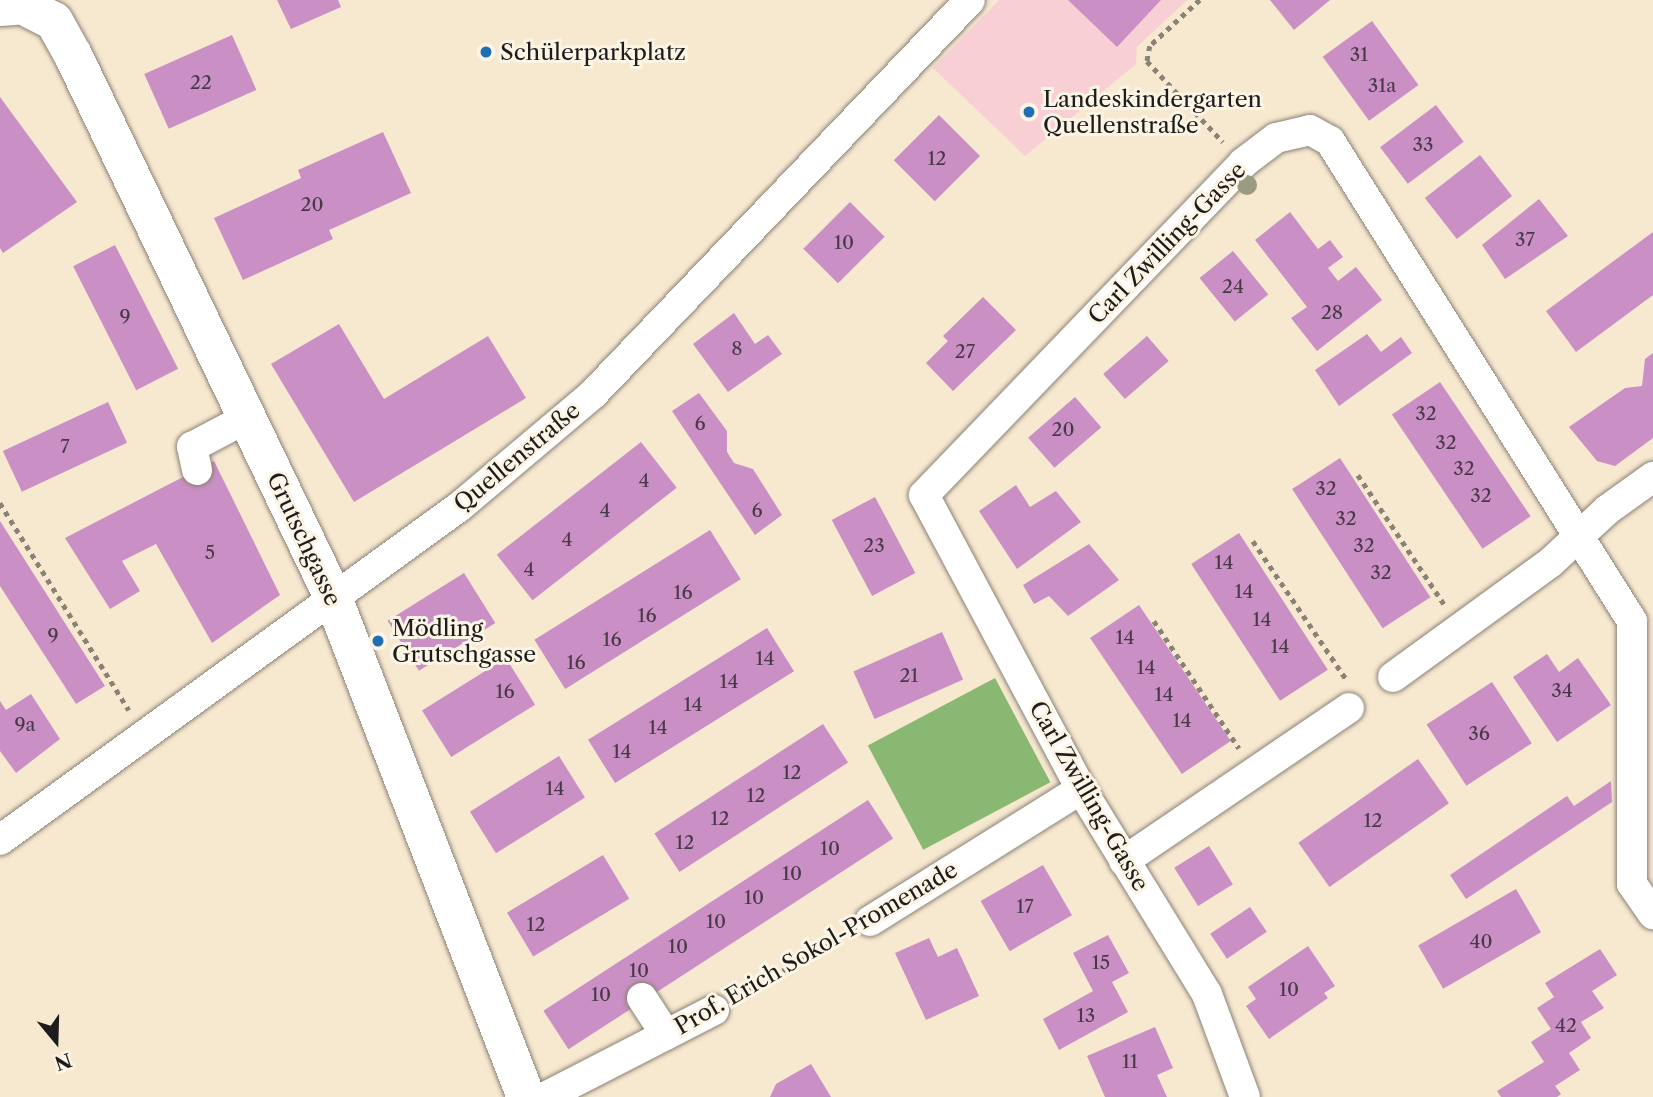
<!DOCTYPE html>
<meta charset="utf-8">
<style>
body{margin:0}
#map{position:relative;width:1653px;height:1097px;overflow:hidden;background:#f7e8d0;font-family:"Libre Caslon Text",serif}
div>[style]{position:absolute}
.built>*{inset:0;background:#f7cfd5}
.forest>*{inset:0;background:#88b872;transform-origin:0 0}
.building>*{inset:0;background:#ca8fc5;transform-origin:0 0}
.path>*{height:4.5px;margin-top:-2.25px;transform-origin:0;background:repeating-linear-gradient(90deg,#8a8276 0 5px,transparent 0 10px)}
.roads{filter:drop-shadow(0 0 2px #8a8276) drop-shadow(0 0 2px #8a8276)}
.minor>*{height:30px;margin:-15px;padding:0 15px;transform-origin:15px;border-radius:15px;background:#fff}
.major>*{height:38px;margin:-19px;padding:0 19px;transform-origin:19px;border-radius:19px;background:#fff}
.trees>*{width:20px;height:20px;margin:-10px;border-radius:50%;background:#9a9c81}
.dots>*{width:19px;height:19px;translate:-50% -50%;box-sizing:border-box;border:4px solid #fcf5e5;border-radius:50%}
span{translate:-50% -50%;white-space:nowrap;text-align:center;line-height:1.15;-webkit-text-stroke:6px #fcf5e5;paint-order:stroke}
.number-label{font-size:19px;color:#483946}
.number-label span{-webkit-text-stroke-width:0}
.poi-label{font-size:23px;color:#1c1c1c}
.left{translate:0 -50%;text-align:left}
.street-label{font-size:23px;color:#1c1c1c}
.north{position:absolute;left:21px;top:1006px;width:70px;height:70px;-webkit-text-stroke:5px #fcf5e5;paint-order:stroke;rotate:161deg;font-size:19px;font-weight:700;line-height:28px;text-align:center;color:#1c1c1c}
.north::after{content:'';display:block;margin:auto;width:24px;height:32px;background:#1c1c1c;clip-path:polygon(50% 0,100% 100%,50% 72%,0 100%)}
</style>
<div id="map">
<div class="built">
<i style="clip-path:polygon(999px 0,1187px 0,1137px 47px,1136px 64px,1025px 156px,933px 68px)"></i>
</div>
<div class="forest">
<i style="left:995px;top:678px;width:118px;height:144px;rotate:62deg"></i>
</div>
<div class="building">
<i style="clip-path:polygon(277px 0,338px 0,341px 7px,291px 29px)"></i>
<i style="clip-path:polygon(1068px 0,1161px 0,1117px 47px)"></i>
<i style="clip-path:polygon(1270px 0,1330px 0,1294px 30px)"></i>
<i style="left:1372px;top:21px;width:79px;height:61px;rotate:54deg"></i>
<i style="left:232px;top:35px;width:60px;height:96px;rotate:66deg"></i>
<i style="clip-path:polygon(0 97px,77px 202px,3px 253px,0 248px)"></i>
<i style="left:1436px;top:105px;width:46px;height:70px;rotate:53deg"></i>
<i style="left:939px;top:115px;width:58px;height:64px;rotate:45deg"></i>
<i style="clip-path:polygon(383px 132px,411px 193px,329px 230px,333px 239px,243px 280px,214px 218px,301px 178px,298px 170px)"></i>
<i style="left:1480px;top:155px;width:52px;height:70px;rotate:52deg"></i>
<i style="clip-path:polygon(1539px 199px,1568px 236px,1505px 279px,1482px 245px)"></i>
<i style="left:850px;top:202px;width:49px;height:66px;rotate:45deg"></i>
<i style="clip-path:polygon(1290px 212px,1318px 249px,1330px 240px,1343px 257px,1328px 268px,1338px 281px,1356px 267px,1382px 300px,1317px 351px,1291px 318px,1307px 307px,1255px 240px)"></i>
<i style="clip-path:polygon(1653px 232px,1653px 295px,1576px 352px,1546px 311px)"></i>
<i style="left:115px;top:245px;width:139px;height:47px;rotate:63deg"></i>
<i style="left:1233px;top:251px;width:56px;height:43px;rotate:51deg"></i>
<i style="clip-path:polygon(983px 297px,1016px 330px,953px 391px,926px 363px,948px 341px,943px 336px)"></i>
<i style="clip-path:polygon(734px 313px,755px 344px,768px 335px,782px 354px,728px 392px,693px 344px)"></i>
<i style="clip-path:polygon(339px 324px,384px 399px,488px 336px,526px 398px,354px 502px,271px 364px)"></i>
<i style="clip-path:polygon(1367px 334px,1381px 352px,1401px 337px,1412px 353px,1339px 406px,1315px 370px)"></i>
<i style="left:1147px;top:336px;width:33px;height:58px;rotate:49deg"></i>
<i style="clip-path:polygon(1653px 353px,1653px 438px,1615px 466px,1597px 461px,1569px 427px,1625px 388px,1642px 386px,1645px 359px)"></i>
<i style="left:1440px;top:382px;width:162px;height:58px;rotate:56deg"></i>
<i style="clip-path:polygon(699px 393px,727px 431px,727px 452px,734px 463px,753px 469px,782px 515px,755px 535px,672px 411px)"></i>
<i style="left:1075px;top:397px;width:40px;height:62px;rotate:49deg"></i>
<i style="left:108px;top:402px;width:45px;height:116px;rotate:65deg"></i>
<i style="left:641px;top:442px;width:58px;height:183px;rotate:52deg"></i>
<i style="left:1340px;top:458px;width:166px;height:57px;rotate:57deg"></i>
<i style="clip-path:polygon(214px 461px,280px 595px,212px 643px,156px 544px,122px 561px,140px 591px,110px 609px,65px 538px)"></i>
<i style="clip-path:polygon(1016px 485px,1030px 507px,1056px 491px,1081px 522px,1017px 569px,979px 511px)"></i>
<i style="left:875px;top:497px;width:86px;height:49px;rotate:62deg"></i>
<i style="clip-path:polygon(0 521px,105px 686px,76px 704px,0 586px)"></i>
<i style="left:710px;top:530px;width:58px;height:207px;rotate:58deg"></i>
<i style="left:1239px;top:533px;width:163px;height:57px;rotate:57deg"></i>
<i style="clip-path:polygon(1089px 544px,1119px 580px,1068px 616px,1049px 596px,1034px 604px,1023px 585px)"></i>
<i style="left:464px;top:573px;width:59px;height:90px;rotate:58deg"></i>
<i style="left:1139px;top:605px;width:164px;height:59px;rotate:56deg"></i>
<i style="left:767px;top:628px;width:51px;height:211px;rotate:58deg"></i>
<i style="left:942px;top:632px;width:52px;height:97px;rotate:66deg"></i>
<i style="clip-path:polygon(1547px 654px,1559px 672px,1578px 658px,1611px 705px,1557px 742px,1513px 677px)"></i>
<i style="left:506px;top:658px;width:55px;height:99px;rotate:58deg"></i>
<i style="left:1492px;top:682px;width:73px;height:78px;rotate:57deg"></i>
<i style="clip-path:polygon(31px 694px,60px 739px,16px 773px,0 751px,0 701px,6px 710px)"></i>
<i style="left:823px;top:724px;width:46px;height:201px;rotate:57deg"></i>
<i style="left:559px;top:756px;width:49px;height:105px;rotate:58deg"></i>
<i style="left:1418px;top:759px;width:54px;height:146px;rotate:55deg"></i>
<i style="clip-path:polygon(1611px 781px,1612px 802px,1466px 899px,1450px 875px,1567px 796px,1574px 806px)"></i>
<i style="left:868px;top:800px;width:46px;height:387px;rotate:57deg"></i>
<i style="left:1209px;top:846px;width:45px;height:41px;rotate:58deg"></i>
<i style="left:603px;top:855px;width:51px;height:112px;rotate:59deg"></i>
<i style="left:1043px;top:865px;width:58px;height:72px;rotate:60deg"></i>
<i style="left:1516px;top:889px;width:50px;height:113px;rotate:60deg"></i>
<i style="left:1250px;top:907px;width:30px;height:48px;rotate:56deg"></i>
<i style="clip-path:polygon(1108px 935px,1129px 973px,1112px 982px,1128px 1012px,1059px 1050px,1043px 1019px,1093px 991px,1073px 953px)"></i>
<i style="clip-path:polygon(929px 938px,938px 957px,957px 948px,979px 996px,926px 1020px,895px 953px)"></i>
<i style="clip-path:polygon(1308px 946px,1335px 986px,1324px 993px,1328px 998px,1269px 1039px,1246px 1006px,1256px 999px,1248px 987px)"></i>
<i style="clip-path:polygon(1600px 949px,1617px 975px,1592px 991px,1604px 1008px,1581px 1022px,1591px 1038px,1569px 1053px,1580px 1070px,1555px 1086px,1561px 1094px,1557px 1097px,1501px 1097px,1497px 1091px,1544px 1062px,1531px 1042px,1551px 1029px,1537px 1008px,1554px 997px,1545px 983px)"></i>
<i style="clip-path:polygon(1155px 1027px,1173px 1068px,1157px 1075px,1167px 1097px,1105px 1097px,1087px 1056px)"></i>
<i style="clip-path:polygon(811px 1064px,831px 1097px,770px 1097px,776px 1084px)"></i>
</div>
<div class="path">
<i style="left:1200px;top:0;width:68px;rotate:137.4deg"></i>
<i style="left:1150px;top:46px;width:15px;rotate:101deg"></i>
<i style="left:1147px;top:61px;width:111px;rotate:46.8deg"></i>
<i style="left:1358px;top:475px;width:155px;rotate:56.3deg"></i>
<i style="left:0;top:503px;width:244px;rotate:58.1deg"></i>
<i style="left:1253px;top:541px;width:166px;rotate:56deg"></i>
<i style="left:1154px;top:621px;width:153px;rotate:56.2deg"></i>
<i style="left:739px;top:995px;width:120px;rotate:-29.3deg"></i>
</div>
<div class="roads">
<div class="minor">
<i style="left:0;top:11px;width:30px;rotate:-4deg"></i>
<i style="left:197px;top:470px;width:24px;rotate:-102deg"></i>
<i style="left:192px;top:447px;width:62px;rotate:-27.8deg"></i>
<i style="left:1393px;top:677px;width:194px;rotate:-36deg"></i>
<i style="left:1550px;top:563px;width:78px;rotate:-42.9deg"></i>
<i style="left:1607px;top:510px;width:57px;rotate:-35.7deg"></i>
<i style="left:0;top:840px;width:567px;rotate:-35.96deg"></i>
<i style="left:459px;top:507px;width:175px;rotate:-40.1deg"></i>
<i style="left:593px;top:394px;width:545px;rotate:-46.26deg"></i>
<i style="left:1124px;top:861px;width:272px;rotate:-34.2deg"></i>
<i style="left:870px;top:921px;width:249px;rotate:-32deg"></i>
<i style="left:642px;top:998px;width:44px;rotate:57deg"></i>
<i style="left:545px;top:1097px;width:190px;rotate:-27.2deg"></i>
<i style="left:1245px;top:1097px;width:110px;rotate:-110.3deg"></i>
<i style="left:1207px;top:994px;width:241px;rotate:-121.6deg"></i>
<i style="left:1081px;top:789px;width:333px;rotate:-118.1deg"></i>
<i style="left:924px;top:495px;width:460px;rotate:-46.1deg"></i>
<i style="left:1243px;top:163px;width:41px;rotate:-37.1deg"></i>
<i style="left:1276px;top:138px;width:35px;rotate:-13deg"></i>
<i style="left:1310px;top:130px;width:23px;rotate:29deg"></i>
<i style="left:1330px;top:141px;width:567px;rotate:57.82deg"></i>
<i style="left:1632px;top:621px;width:263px;rotate:90deg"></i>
<i style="left:1632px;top:884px;width:37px;rotate:55deg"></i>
</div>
<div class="major">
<i style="left:35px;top:0;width:10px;rotate:119deg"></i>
<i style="left:30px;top:9px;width:27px;rotate:27deg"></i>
<i style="left:54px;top:21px;width:39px;rotate:61deg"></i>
<i style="left:73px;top:55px;width:599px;rotate:64.38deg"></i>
<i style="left:332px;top:595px;width:538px;rotate:68.87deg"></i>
</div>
</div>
<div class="trees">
<i style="left:1247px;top:185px"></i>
</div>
<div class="dots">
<i style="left:486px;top:52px;background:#1f6fb2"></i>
<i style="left:1029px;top:112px;background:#1f6fb2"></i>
<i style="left:378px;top:641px;background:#1f6fb2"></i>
</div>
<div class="number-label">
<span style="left:1359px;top:55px">31</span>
<span style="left:201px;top:83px">22</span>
<span style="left:1382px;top:86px">31a</span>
<span style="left:1423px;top:145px">33</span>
<span style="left:937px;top:159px">12</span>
<span style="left:312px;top:205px">20</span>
<span style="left:1525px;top:240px">37</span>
<span style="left:844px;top:243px">10</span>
<span style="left:1233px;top:287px">24</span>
<span style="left:1332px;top:313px">28</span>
<span style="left:125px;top:317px">9</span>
<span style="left:737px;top:349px">8</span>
<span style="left:965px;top:352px">27</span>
<span style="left:1426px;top:414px">32</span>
<span style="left:700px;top:424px">6</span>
<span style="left:1063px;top:430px">20</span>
<span style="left:1446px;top:443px">32</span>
<span style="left:65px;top:447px">7</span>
<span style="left:1464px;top:469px">32</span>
<span style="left:644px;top:481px">4</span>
<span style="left:1326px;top:489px">32</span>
<span style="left:1481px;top:496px">32</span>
<span style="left:605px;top:511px">4</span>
<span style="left:757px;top:511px">6</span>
<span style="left:1346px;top:519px">32</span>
<span style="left:567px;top:540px">4</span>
<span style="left:874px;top:546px">23</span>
<span style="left:1364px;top:546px">32</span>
<span style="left:210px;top:553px">5</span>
<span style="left:1224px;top:563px">14</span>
<span style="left:529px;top:570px">4</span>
<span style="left:1381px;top:573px">32</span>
<span style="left:1244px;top:592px">14</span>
<span style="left:683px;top:593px">16</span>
<span style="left:647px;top:616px">16</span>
<span style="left:1262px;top:620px">14</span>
<span style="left:53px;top:636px">9</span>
<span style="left:1125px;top:638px">14</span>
<span style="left:612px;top:640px">16</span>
<span style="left:1280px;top:647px">14</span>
<span style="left:765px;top:659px">14</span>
<span style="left:576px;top:663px">16</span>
<span style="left:1146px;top:668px">14</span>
<span style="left:909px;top:676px">21</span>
<span style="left:729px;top:682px">14</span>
<span style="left:1562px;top:691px">34</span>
<span style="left:505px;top:692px">16</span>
<span style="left:1164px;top:695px">14</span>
<span style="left:693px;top:705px">14</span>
<span style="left:1182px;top:721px">14</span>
<span style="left:25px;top:725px">9a</span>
<span style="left:658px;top:728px">14</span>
<span style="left:1479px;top:734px">36</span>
<span style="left:622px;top:752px">14</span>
<span style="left:792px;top:773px">12</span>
<span style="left:555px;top:789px">14</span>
<span style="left:756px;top:796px">12</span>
<span style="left:720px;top:819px">12</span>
<span style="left:1373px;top:821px">12</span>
<span style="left:685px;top:843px">12</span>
<span style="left:830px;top:849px">10</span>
<span style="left:792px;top:874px">10</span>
<span style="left:754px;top:898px">10</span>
<span style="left:1025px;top:907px">17</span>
<span style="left:716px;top:922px">10</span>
<span style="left:536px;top:925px">12</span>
<span style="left:1481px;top:942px">40</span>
<span style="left:678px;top:947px">10</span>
<span style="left:1101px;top:963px">15</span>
<span style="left:639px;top:971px">10</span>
<span style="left:1289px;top:990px">10</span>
<span style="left:601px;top:995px">10</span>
<span style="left:1086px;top:1016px">13</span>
<span style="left:1566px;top:1026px">42</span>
<span style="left:1130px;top:1062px">11</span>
</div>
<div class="poi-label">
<span class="left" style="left:500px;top:52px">Schülerparkplatz</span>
<span class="left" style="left:1043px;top:112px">Landeskindergarten<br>Quellenstraße</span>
<span class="left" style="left:392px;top:641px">Mödling<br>Grutschgasse</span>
</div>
<div class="street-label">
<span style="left:1167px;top:243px;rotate:-46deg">Carl Zwilling-Gasse</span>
<span style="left:517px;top:457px;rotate:-40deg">Quellenstraße</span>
<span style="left:304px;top:539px;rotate:65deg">Grutschgasse</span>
<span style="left:1089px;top:796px;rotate:60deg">Carl Zwilling-Gasse</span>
<span style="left:816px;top:948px;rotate:-30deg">Prof. Erich Sokol-Promenade</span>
</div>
<div class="north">N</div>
</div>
